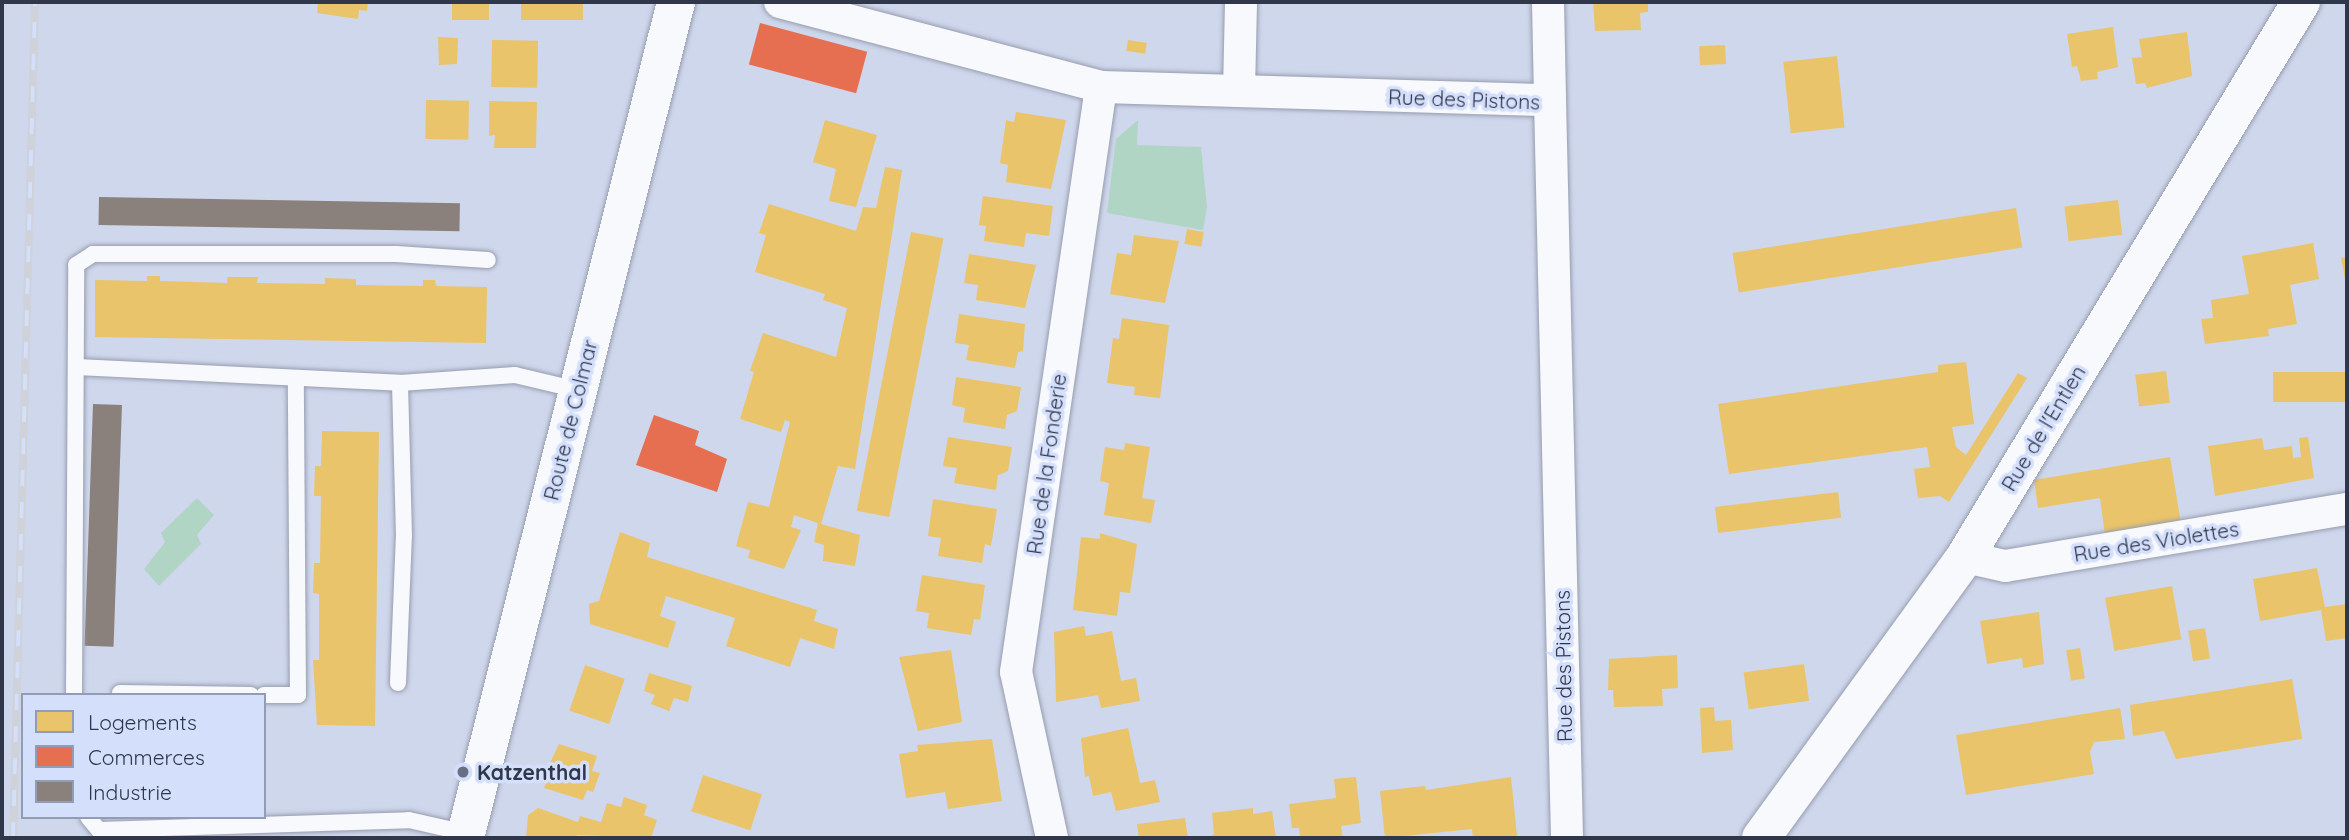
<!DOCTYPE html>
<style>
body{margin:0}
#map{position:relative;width:2349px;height:840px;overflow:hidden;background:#cfd7ec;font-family:Quicksand,sans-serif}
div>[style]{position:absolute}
.green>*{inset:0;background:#b1d5c4}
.homes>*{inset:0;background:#e9c46a;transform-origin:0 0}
.shops>*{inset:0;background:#e76f51;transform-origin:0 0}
.industry>*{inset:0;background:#8a817c;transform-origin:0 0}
.roads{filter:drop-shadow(0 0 2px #979daf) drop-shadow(0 0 2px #979daf)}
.service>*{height:16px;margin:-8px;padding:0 8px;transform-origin:8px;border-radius:8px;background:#f8f9fc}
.minor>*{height:32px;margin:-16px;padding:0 16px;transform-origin:16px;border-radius:16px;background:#f8f9fc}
.tertiary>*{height:38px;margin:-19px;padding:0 19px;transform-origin:19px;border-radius:19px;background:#f8f9fc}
.secondary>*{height:38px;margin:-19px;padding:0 19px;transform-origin:19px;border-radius:19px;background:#f8f9fc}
.rail>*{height:8px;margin-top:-4px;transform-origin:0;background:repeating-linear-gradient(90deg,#d4dffc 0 16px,#cfd2d8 0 32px);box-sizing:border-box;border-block:2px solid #cfd2d8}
.dots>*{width:19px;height:19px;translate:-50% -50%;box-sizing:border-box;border:4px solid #d4dffc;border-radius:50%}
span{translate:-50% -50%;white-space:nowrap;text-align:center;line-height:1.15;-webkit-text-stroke:7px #d4dffc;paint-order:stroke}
.street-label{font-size:21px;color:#30374a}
.poi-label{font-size:21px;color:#30374a;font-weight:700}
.left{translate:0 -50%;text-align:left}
.frame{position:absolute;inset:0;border:4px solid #30374a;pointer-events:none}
.legend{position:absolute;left:21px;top:693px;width:245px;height:126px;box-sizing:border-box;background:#d4dffc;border:2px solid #929cb5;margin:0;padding:9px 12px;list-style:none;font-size:21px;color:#30374a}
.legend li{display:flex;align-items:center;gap:14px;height:35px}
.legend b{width:35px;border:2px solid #929cb5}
</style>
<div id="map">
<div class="green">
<i style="clip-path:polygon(1138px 120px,1137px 145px,1201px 147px,1207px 207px,1203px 230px,1107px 213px,1116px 139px)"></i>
<i style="clip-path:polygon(197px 498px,214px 515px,197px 535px,201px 544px,159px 586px,144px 569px,165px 542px,161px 533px)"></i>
</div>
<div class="homes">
<i style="clip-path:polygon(318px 2px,368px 2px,367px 11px,359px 10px,358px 19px,317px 13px)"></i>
<i style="left:452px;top:2px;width:37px;height:18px"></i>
<i style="left:521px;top:2px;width:62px;height:18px"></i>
<i style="clip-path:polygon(1593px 2px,1648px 2px,1648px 12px,1640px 13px,1641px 30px,1595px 31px)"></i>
<i style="clip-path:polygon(2113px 27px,2118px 67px,2097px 72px,2098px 79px,2081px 81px,2077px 66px,2072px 67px,2067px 34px)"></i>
<i style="clip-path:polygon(2187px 32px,2192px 76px,2147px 88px,2145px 83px,2136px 84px,2132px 58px,2142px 57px,2139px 39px)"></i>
<i style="clip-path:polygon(438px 37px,458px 38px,457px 64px,439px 65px)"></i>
<i style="left:492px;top:40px;width:46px;height:47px;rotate:1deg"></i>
<i style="left:1128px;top:40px;width:19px;height:11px;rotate:9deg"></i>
<i style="left:1725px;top:45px;width:19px;height:26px;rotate:87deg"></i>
<i style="left:1837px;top:56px;width:72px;height:54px;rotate:84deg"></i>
<i style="left:426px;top:100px;width:43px;height:39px;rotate:1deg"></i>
<i style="clip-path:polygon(489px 101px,537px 102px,536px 148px,494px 148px,495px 135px,489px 136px)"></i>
<i style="clip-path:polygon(1016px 112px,1066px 120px,1051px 189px,1006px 182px,1008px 165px,1000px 163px,1006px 120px,1014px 122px)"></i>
<i style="clip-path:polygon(825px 120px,877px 135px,856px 207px,829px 201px,836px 169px,813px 162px)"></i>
<i style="clip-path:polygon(885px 167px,902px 170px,855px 469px,838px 466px,821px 524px,860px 535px,855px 566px,823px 561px,824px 545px,814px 542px,818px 523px,794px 515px,791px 527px,801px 530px,784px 569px,748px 558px,750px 550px,736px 546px,748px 502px,769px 507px,790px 422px,785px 420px,781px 432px,740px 419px,754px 372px,750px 371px,763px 333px,836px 357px,847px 308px,823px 300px,825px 294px,755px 272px,766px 235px,759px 233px,769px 204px,856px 231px,863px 207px,876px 208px)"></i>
<i style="clip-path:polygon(983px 196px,1053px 206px,1049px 236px,1026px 233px,1024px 247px,984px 241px,986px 226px,979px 225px)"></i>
<i style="left:2118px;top:200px;width:35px;height:54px;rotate:83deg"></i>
<i style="left:2016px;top:208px;width:40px;height:287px;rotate:81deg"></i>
<i style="left:1187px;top:229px;width:17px;height:15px;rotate:10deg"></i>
<i style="left:911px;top:232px;width:33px;height:284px;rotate:11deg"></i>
<i style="clip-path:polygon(1134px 235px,1179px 241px,1165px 303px,1110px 294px,1117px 253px,1131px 255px)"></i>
<i style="clip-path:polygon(2313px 243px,2319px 279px,2290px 285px,2297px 324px,2268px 329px,2269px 336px,2205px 344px,2201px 319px,2213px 318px,2211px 300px,2249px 294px,2242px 256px)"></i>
<i style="clip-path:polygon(969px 254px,1036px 265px,1025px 308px,976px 300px,978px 285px,964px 283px)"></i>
<i style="clip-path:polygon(2347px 257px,2347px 284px,2346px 284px,2341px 258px)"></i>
<i style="clip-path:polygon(147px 276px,160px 276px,160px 281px,227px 283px,227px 277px,258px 277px,257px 283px,325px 284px,325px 278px,356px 279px,356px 285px,423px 286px,423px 280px,435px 280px,436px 286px,487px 287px,486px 343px,95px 337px,95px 280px,147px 281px)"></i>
<i style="clip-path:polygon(959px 314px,1025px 324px,1023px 351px,1018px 352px,1015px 368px,966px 360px,969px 345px,955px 343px)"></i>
<i style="clip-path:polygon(1122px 318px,1169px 325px,1160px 398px,1134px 395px,1135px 387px,1107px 383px,1113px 338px,1119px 339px)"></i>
<i style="clip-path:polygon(1966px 362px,1974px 424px,1952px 427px,1956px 447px,1966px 455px,2018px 373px,2027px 378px,1949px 502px,1940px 496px,1918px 498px,1914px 469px,1930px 467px,1927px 447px,1729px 474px,1718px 404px,1938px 372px,1938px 365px)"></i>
<i style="left:2166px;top:371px;width:32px;height:31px;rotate:83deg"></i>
<i style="left:2347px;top:372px;width:30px;height:74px;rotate:90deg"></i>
<i style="clip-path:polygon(956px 377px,1021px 387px,1017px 411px,1007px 415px,1005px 429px,963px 422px,965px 408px,952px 405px)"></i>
<i style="clip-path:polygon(322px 431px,379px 432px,375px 726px,317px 725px,313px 660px,319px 660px,319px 594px,313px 593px,314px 563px,320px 563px,321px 496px,314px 496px,315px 466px,321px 466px)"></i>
<i style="clip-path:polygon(948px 437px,1012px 447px,1008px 471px,998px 475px,996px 490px,954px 483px,957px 468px,943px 466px)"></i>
<i style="clip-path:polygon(2308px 437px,2314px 478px,2215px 496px,2208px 446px,2262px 438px,2264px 450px,2292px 446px,2293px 458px,2301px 457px,2299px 438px)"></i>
<i style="clip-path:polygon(1125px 443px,1150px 447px,1142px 498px,1155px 500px,1151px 523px,1104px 515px,1109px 483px,1100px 481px,1105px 447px,1124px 450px)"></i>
<i style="clip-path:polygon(2170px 457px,2181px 523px,2105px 535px,2100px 498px,2038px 508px,2034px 480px)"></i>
<i style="left:1838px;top:492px;width:26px;height:124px;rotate:83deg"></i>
<i style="clip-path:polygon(933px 499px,997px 509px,991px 546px,985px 544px,982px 563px,938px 556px,941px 538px,928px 536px)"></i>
<i style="clip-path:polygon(620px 532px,650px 543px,647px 557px,817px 610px,814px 621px,838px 629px,834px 649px,800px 638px,790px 667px,726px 646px,735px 618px,666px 596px,660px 616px,676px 622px,668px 648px,590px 624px,589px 604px,599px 601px)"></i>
<i style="clip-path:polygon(1100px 533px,1137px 544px,1130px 593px,1120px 592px,1117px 616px,1073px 610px,1081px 537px,1100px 539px)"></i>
<i style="clip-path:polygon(2317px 568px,2325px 607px,2347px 604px,2347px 638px,2326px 641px,2321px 610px,2260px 621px,2253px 579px)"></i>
<i style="clip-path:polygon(922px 575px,985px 585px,980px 620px,974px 619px,971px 635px,927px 628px,929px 613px,916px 611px)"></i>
<i style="left:2172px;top:586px;width:54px;height:68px;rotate:80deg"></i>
<i style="clip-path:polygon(2039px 612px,2044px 664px,2023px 668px,2022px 658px,1987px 664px,1980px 621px)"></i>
<i style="clip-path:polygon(1084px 626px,1086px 636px,1112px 631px,1121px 681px,1136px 678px,1140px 701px,1101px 708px,1098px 695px,1056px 702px,1054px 632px)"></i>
<i style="left:2205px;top:628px;width:31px;height:17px;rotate:81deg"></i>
<i style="left:2080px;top:648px;width:31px;height:14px;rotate:81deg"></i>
<i style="clip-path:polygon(951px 650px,962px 722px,918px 731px,899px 657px)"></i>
<i style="clip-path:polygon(1677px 655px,1678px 688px,1662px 689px,1663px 706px,1614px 707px,1613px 690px,1608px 690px,1609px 659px)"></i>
<i style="left:1804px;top:664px;width:37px;height:61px;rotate:82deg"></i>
<i style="left:585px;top:665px;width:42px;height:48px;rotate:19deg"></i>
<i style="clip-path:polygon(649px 673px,692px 686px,688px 702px,674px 698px,669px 711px,651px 704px,655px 695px,644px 691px)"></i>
<i style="clip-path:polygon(2292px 679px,2302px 739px,2176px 759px,2164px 731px,2133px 736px,2130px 705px)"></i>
<i style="clip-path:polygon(1714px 707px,1715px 721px,1731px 720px,1733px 750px,1702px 753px,1700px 708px)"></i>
<i style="clip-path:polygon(2120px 708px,2125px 739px,2094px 742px,2090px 752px,2094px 774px,1966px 795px,1956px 735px)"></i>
<i style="clip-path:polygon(1128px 728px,1140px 783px,1155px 780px,1160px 802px,1116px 811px,1111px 792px,1093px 796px,1089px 776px,1085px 777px,1081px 738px)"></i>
<i style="clip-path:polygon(992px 739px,1002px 801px,948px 809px,945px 792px,906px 798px,899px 754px,918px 751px,917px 745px)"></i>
<i style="clip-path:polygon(559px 744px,597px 756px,592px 771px,600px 773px,593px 792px,587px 790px,583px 800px,544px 788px,546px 783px,541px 782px)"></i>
<i style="left:703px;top:775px;width:62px;height:38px;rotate:18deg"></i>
<i style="clip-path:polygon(1356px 777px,1361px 823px,1341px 826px,1343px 838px,1300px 838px,1299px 828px,1292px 828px,1289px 804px,1336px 798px,1334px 779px)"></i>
<i style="clip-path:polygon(1511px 777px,1517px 836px,1473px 838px,1472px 829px,1385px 838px,1380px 791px,1425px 786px,1426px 790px)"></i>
<i style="clip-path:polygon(624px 797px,647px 805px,644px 815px,657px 820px,651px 838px,577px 835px,576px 838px,526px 838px,528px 815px,538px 808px,578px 822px,580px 816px,601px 822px,607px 803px,621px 807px)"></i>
<i style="clip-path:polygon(1253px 808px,1253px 814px,1272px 811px,1276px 838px,1209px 838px,1214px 834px,1212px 813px)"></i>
<i style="clip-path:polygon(1185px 818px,1188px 838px,1139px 838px,1137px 824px)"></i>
</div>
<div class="shops">
<i style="left:760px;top:23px;width:111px;height:43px;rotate:15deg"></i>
<i style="clip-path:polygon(654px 415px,699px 431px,695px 445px,727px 459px,717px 492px,636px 465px)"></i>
</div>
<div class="industry">
<i style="left:99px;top:197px;width:361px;height:28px;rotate:1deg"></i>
<i style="left:93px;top:404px;width:29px;height:242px;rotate:2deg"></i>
</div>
<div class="roads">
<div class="service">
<i style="left:77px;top:367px;width:323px;rotate:2.8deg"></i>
<i style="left:400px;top:383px;width:115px;rotate:-4deg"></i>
<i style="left:515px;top:375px;width:65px;rotate:13.4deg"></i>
<i style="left:398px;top:683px;width:147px;rotate:-87.7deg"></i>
<i style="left:404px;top:536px;width:153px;rotate:-91.5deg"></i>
<i style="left:120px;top:693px;width:131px;rotate:0.9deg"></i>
<i style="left:74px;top:695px;width:430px;rotate:-89.7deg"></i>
<i style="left:76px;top:265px;width:20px;rotate:-33deg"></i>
<i style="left:93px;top:254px;width:303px"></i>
<i style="left:396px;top:254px;width:92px;rotate:3.7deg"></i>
<i style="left:264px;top:695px;width:34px"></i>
<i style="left:298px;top:695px;width:317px;rotate:-90.4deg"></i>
<i style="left:88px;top:817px;width:17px;rotate:50deg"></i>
<i style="left:99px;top:830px;width:310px;rotate:-1.8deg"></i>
<i style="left:409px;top:820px;width:58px;rotate:12.8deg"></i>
</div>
<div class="minor">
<i style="left:780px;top:2px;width:332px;rotate:14.8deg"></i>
<i style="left:1101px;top:87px;width:449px;rotate:1.7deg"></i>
<i style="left:1550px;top:100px;width:738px;rotate:88.68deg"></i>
<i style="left:1548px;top:2px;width:98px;rotate:88.8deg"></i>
<i style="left:1239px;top:91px;width:89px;rotate:-88.7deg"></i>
<i style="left:1965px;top:557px;width:41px;rotate:12.7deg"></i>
<i style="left:2005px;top:566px;width:347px;rotate:-9.5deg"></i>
<i style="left:1052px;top:838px;width:170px;rotate:-102.2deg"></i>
<i style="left:1016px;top:672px;width:591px;rotate:-81.73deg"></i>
</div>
<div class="tertiary">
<i style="left:1761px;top:838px;width:347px;rotate:-54deg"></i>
<i style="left:1965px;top:557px;width:649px;rotate:-58.81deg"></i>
</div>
<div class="secondary">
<i style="left:465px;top:838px;width:862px;rotate:-75.83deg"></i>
</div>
</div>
<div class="rail">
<i style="left:13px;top:838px;width:836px;rotate:-88.49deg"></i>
</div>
<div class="dots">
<i style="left:463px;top:772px;background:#686f83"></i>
</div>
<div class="street-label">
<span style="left:1464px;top:99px;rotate:2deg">Rue des Pistons</span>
<span style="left:570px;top:420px;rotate:-76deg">Route de Colmar</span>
<span style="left:2043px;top:428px;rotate:-59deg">Rue de l'Entlen</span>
<span style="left:1046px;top:464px;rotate:-82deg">Rue de la Fonderie</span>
<span style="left:2156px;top:541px;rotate:-9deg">Rue des Violettes</span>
<span style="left:1563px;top:666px;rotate:-91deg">Rue des Pistons</span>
</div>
<div class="poi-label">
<span class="left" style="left:477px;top:772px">Katzenthal</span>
</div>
<div class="frame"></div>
<ul class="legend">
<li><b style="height:19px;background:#e9c46a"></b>Logements</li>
<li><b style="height:19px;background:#e76f51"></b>Commerces</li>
<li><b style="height:19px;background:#8a817c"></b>Industrie</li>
</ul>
</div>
